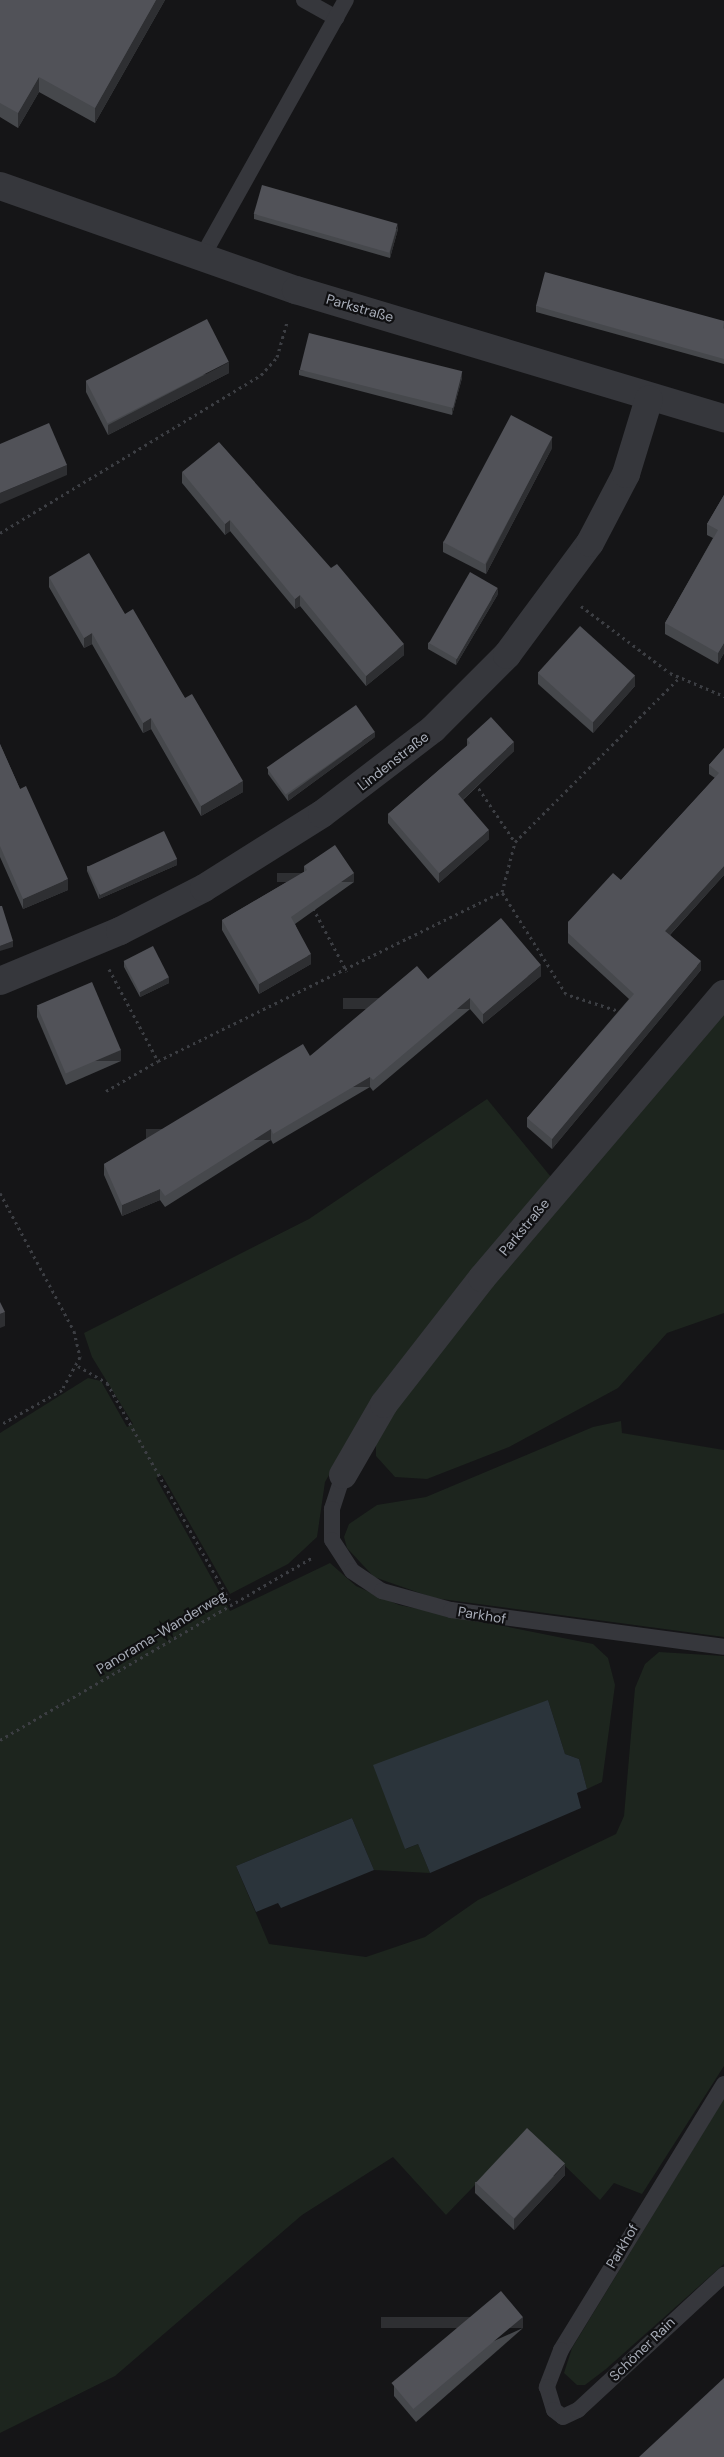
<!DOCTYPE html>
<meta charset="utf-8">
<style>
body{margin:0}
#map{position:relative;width:724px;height:2457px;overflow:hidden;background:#151517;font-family:"DM Sans",sans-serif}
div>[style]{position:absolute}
.green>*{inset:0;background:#1d251e}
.water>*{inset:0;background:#2b343b}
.path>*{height:3px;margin-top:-1.5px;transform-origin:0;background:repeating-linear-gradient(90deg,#3c3e43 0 2.5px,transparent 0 6.5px)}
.lane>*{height:16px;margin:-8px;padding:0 8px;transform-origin:8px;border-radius:8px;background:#36373c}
.street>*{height:28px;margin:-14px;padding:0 14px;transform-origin:14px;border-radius:14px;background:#36373c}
.wall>*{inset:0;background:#46484c}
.shaded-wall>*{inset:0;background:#2e2f32;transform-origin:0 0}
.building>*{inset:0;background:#515258;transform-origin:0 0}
span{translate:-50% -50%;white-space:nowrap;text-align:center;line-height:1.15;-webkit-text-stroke:4.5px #101012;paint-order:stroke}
.street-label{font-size:14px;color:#a7acb7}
</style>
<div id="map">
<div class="green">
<i style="clip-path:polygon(724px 1012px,724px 1313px,667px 1333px,618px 1388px,509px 1447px,427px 1479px,395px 1477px,376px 1456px,376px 1436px,427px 1361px)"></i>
<i style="clip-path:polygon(487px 1099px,551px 1177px,358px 1424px,325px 1482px,317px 1537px,288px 1564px,230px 1594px,162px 1475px,156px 1478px,230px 1611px,330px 1563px,356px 1586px,399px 1605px,593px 1644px,608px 1658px,615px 1685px,602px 1782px,587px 1789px,579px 1759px,565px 1754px,548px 1700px,406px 1849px,418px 1844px,430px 1873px,374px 1870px,352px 1818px,236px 1866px,269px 1944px,366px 1957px,425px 1937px,478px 1900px,616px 1834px,624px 1816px,635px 1688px,645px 1664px,659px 1652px,724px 1656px,724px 2066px,642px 2194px,614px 2183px,600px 2200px,528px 2130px,446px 2215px,393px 2157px,302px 2215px,115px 2376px,0 2433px,0 1433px,88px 1378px,101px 1381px,127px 1427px,133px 1424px,92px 1357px,84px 1333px,309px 1219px)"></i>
<i style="clip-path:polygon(621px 1421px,622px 1433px,724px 1450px,724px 1637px,434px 1598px,374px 1577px,347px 1548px,344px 1537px,349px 1524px,377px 1505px,426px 1497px,593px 1427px)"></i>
<i style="clip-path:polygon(724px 2098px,724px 2264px,606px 2369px,585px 2385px,577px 2385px,564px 2373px,572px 2348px)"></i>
</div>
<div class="water">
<i style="clip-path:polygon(548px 1700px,565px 1754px,579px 1759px,587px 1789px,577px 1793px,581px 1808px,430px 1873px,418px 1844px,405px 1849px,373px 1765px)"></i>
<i style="clip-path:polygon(352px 1818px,374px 1870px,281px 1908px,278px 1903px,256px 1912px,236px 1866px)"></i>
</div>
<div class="path">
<i style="left:0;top:533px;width:305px;rotate:-31.2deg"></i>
<i style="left:261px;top:375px;width:24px;rotate:-48deg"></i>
<i style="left:277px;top:357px;width:36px;rotate:-74deg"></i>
<i style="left:581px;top:606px;width:111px;rotate:37deg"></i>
<i style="left:670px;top:673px;width:59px;rotate:23.1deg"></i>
<i style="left:475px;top:783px;width:71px;rotate:55.9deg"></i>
<i style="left:313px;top:908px;width:72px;rotate:62deg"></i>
<i style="left:109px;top:969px;width:104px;rotate:62deg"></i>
<i style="left:622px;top:1012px;width:59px;rotate:-162.2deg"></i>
<i style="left:566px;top:994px;width:120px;rotate:-122.1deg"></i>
<i style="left:502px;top:892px;width:52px;rotate:-75.4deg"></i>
<i style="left:515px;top:842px;width:233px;rotate:-45deg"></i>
<i style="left:106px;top:1091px;width:60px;rotate:-30deg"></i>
<i style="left:158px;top:1061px;width:383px;rotate:-26.2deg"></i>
<i style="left:0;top:1193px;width:157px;rotate:61.8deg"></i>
<i style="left:74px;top:1331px;width:27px;rotate:77deg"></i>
<i style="left:80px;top:1357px;width:38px;rotate:119deg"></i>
<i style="left:62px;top:1390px;width:71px;rotate:150.6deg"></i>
<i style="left:78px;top:1366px;width:34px;rotate:30deg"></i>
<i style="left:107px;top:1383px;width:253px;rotate:60.6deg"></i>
<i style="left:0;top:1740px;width:363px;rotate:-30.3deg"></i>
</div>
<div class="lane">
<i style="left:304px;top:0;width:37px;rotate:29deg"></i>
<i style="left:201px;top:259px;width:297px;rotate:-60.8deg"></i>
<i style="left:343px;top:1475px;width:36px;rotate:108deg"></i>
<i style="left:332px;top:1509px;width:31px;rotate:90deg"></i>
<i style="left:332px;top:1540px;width:37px;rotate:57deg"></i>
<i style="left:352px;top:1571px;width:36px;rotate:34deg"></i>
<i style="left:382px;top:1591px;width:72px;rotate:15.4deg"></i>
<i style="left:451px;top:1610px;width:275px;rotate:7.7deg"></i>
<i style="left:724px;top:2084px;width:312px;rotate:121.5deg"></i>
<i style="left:561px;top:2350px;width:40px;rotate:111deg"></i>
<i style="left:547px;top:2387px;width:24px;rotate:73deg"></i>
<i style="left:554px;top:2410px;width:11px;rotate:38deg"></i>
<i style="left:563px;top:2417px;width:17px;rotate:-25deg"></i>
<i style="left:578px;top:2410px;width:199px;rotate:-42.8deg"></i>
</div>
<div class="street">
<i style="left:0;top:186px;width:314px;rotate:19.4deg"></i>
<i style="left:296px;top:290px;width:447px;rotate:16.7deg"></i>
<i style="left:0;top:981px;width:130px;rotate:-22.6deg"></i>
<i style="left:120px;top:931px;width:94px;rotate:-27.1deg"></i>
<i style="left:204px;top:888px;width:139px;rotate:-32.1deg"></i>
<i style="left:322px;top:814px;width:140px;rotate:-37.4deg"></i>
<i style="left:433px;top:729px;width:105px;rotate:-45deg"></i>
<i style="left:507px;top:655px;width:139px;rotate:-53.5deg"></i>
<i style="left:590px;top:543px;width:78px;rotate:-62.4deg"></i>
<i style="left:626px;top:474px;width:78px;rotate:-73deg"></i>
<i style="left:343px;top:1475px;width:82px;rotate:-60deg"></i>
<i style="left:384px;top:1404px;width:160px;rotate:-52.1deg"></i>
<i style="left:482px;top:1278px;width:373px;rotate:-49.6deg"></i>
</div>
<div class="wall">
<i style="clip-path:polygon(0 0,165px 0,95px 123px,39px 92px,18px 128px,0 117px)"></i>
<i style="clip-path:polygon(254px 214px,398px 229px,390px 258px,254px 219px)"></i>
<i style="clip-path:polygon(536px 306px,724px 321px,724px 364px,536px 312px)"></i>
<i style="clip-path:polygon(299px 370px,462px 378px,452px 415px,299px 375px)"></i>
<i style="clip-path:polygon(229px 373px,108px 435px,86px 392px,86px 381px)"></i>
<i style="clip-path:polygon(552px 448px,486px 574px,443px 552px,443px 542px)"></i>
<i style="clip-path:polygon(182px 472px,404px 655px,366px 686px,300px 606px,295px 609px,230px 531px,225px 535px,182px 483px)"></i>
<i style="clip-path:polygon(724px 495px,724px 653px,718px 664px,665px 634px,665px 623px,713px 538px,707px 535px,707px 524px)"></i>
<i style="clip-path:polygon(49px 577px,125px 614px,185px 698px,243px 792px,201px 816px,151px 729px,143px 733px,92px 644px,84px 648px,49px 587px)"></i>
<i style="clip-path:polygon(498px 594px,456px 665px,428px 649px,428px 643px)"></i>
<i style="clip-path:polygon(538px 673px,635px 686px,593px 733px,538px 684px)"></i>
<i style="clip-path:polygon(375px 737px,288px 801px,268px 774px,268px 769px)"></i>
<i style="clip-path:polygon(467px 739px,514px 751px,463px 800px,489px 839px,439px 883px,388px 823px,388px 814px,467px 746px)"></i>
<i style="clip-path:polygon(0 744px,20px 789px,68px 890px,23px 909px,0 857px)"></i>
<i style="clip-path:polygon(724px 748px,724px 875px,670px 935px,701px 970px,552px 1149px,527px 1127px,527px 1118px,629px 999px,568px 943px,568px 922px,621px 880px,715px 778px,709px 774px,709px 765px)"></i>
<i style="clip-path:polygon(177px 865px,99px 899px,87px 871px,87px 866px)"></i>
<i style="clip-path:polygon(304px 866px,354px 882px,295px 924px,311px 964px,259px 994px,222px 930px,222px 920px,304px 872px)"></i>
<i style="clip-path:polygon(124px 961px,169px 983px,140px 997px,124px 967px)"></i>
<i style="clip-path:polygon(541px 976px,483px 1024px,470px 1009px,373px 1091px,370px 1087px,273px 1144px,271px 1140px,165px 1207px,160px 1200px,122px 1216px,104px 1175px,104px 1164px,310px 1056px,428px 979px)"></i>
<i style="clip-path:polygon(37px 1007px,121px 1061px,66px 1085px,37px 1017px)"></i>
<i style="clip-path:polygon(565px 2175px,514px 2230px,475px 2193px,475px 2182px)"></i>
<i style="clip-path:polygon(523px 2328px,416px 2422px,394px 2396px,394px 2386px)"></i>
</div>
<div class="shaded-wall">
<i style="clip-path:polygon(156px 0,165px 0,95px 123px,95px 108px)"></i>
<i style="clip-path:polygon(39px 77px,39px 92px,18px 128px,18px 113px)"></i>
<i style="clip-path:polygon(398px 224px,398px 229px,390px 258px,390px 252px)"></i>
<i style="clip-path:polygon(229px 362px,229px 373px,108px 435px,108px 425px)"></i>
<i style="clip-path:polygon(462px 372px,462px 378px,452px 415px,452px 409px)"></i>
<i style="clip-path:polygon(552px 437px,552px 448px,486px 574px,486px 564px)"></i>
<i style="clip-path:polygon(67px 465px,67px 475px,0 504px,0 493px)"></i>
<i style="clip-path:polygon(230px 520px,230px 531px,225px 535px,225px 524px)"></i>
<i style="clip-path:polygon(498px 588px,498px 594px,456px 665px,456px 660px)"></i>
<i style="clip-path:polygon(300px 595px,300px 606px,295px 609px,295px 599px)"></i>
<i style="clip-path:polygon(92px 633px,92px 644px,84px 648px,84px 638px)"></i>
<i style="clip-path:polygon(724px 643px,724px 653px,718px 664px,718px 653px)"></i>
<i style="clip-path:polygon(404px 644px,404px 655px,366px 686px,366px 676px)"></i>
<i style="clip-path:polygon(635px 675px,635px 686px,593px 733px,593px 722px)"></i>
<i style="clip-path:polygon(151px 718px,151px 729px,143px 733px,143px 723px)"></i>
<i style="clip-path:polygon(375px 732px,375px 737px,288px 801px,288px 795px)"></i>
<i style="clip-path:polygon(514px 742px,514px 751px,458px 804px,458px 794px)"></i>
<i style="clip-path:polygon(243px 781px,243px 792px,201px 816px,201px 806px)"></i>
<i style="clip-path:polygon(489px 830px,489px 839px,439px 883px,439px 873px)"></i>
<i style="clip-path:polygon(177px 859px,177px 865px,99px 899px,99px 894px)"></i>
<i style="clip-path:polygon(724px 866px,724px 875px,665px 940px,665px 931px)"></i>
<i style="left:354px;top:873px;width:9px;height:77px;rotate:90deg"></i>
<i style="clip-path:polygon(68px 879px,68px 890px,23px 909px,23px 899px)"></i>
<i style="clip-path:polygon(13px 941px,13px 947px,0 951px,0 946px)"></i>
<i style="clip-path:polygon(311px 954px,311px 964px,259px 994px,259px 984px)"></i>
<i style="clip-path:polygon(701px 961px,701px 970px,552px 1149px,552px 1139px)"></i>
<i style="clip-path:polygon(541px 965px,541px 976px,483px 1024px,483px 1014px)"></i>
<i style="clip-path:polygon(169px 977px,169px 983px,140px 997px,140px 992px)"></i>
<i style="left:470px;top:998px;width:11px;height:127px;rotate:90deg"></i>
<i style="left:121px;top:1050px;width:11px;height:60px;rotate:90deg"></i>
<i style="left:370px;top:1077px;width:10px;height:113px;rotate:90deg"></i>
<i style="left:271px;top:1129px;width:11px;height:125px;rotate:90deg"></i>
<i style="clip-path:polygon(160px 1189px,160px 1200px,122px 1216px,122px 1205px)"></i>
<i style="clip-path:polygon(5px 1312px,5px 1326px,0 1328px,0 1314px)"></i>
<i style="clip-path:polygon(565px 2164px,565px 2175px,514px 2230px,514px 2219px)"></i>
<i style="left:523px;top:2317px;width:11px;height:142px;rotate:90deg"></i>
</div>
<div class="building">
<i style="clip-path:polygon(0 0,156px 0,95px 108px,39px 77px,18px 113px,0 103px)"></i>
<i style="left:262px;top:185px;width:141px;height:30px;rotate:16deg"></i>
<i style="clip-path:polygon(545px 272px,724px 321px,723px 328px,724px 329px,724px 359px,536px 306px)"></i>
<i style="left:207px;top:319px;width:48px;height:136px;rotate:63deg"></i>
<i style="left:309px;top:333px;width:158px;height:38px;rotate:14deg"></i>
<i style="left:511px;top:415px;width:47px;height:144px;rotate:28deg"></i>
<i style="clip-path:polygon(49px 423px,67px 465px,0 493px,0 444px)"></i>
<i style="clip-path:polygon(219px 442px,331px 568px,337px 564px,404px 644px,366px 676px,300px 595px,295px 599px,230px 520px,225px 524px,182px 472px)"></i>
<i style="clip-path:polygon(724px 495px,724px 643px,718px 653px,665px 623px,718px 530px,707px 524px)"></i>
<i style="clip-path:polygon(89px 553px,125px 614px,133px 609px,185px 698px,192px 694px,243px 781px,201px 806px,151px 718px,143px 723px,92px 633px,84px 638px,49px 577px)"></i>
<i style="left:470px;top:572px;width:32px;height:82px;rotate:30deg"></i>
<i style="left:580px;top:626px;width:74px;height:63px;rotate:42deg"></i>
<i style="left:356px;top:705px;width:33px;height:109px;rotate:55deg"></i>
<i style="clip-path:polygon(491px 717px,514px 742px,458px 794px,489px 830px,439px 873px,388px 814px,470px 743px,467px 739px)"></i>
<i style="clip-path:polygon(0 744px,20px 789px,26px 786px,68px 879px,23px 899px,0 846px)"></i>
<i style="clip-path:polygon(724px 748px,724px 866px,665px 931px,701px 961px,552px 1139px,527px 1118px,634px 994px,568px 933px,568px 922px,613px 873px,621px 880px,719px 773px,709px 765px)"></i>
<i style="left:164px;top:831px;width:31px;height:85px;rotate:65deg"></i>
<i style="clip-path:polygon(335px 845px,354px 873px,291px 917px,311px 954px,259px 984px,222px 920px,307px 870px,304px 866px)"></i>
<i style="clip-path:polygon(0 906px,2px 906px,13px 941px,0 946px)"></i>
<i style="clip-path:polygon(501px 918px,541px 965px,483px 1014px,470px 998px,373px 1080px,370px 1077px,273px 1134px,271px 1129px,165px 1196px,160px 1189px,122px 1205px,104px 1164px,303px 1044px,310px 1056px,417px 966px,428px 979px)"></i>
<i style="left:153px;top:946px;width:35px;height:33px;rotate:63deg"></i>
<i style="left:92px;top:982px;width:74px;height:60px;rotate:67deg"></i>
<i style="clip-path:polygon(0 1302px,5px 1312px,0 1314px)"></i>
<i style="left:527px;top:2128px;width:52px;height:75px;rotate:43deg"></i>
<i style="left:501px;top:2291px;width:34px;height:143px;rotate:50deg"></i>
<i style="clip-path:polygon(724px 2378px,724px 2457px,639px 2457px)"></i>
</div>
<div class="street-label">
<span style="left:360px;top:308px;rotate:16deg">Parkstraße</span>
<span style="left:393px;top:761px;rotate:-38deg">Lindenstraße</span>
<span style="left:524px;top:1227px;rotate:-50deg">Parkstraße</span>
<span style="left:482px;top:1615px;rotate:9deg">Parkhof</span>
<span style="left:161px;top:1632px;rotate:-31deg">Panorama-Wanderweg</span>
<span style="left:622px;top:2246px;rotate:-59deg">Parkhof</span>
<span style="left:642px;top:2349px;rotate:-44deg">Schöner Rain</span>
</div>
</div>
